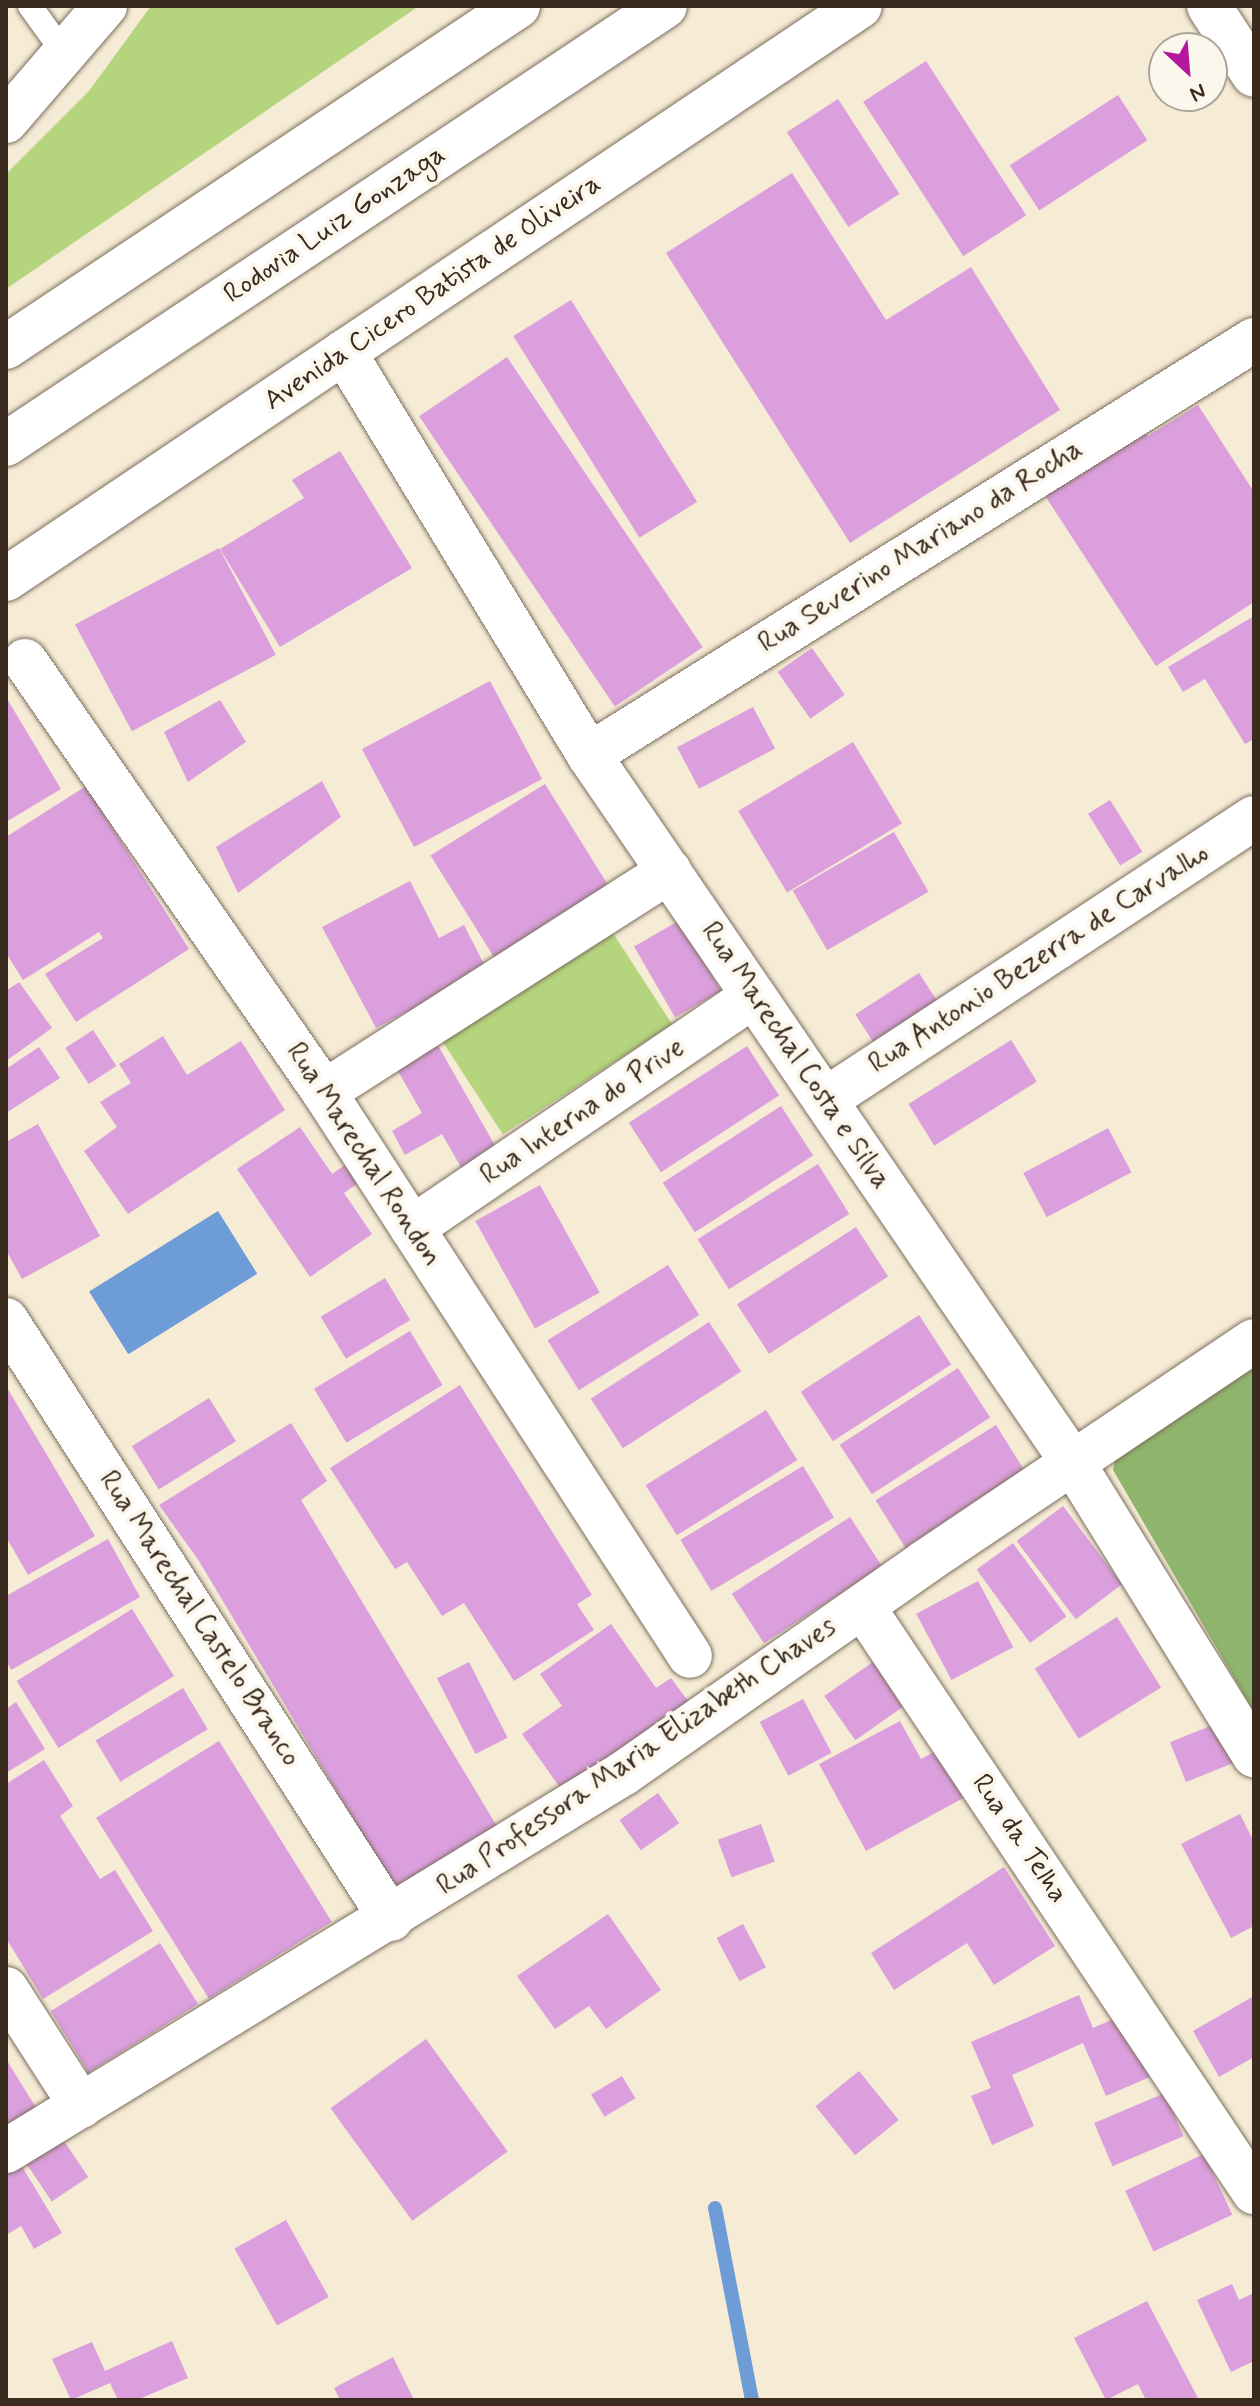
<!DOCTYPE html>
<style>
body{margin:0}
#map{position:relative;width:1260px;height:2406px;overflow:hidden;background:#f6ebd5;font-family:Mynerve,sans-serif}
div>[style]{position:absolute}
.green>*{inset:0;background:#b4d57d;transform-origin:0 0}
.forest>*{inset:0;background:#8fb66c}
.water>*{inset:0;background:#6e9cd6;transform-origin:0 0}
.stream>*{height:14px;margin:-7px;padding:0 7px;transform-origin:7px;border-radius:7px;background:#6e9cd6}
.building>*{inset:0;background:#da9fdc;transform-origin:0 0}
.roads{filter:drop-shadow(0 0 2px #7c6e5e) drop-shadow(0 0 2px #7c6e5e)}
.service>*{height:24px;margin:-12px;padding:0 12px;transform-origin:12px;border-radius:12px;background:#fff}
.minor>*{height:44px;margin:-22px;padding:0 22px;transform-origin:22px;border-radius:22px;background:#fff}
.secondary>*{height:44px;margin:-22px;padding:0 22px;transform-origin:22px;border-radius:22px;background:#fff}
.trunk>*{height:44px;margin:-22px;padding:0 22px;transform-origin:22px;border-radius:22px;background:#fff}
span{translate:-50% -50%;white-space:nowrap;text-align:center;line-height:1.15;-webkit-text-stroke:8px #fbf7ec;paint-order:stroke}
.street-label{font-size:28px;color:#3b2a1e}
.frame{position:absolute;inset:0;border:8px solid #3b2a1e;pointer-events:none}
.north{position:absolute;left:1148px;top:32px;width:80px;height:80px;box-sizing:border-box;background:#fbf7ec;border:2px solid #aea59a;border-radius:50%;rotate:154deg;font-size:22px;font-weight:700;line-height:32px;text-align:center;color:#3b2a1e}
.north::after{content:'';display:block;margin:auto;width:28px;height:36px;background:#b5179e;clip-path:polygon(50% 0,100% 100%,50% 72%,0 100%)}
</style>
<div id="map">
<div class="green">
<i style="clip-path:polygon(151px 6px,419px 6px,6px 289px,6px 174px,89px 91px)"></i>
<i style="left:609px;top:927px;width:116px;height:202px;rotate:57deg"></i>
</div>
<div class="forest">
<i style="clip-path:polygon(1254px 1361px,1254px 1712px,1113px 1470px,1117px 1448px)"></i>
</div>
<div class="water">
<i style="left:218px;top:1211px;width:74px;height:152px;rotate:58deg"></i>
</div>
<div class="stream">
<i style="left:715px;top:2208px;width:196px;rotate:79.1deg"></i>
</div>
<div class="building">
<i style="left:926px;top:61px;width:184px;height:75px;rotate:57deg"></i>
<i style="left:1118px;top:95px;width:54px;height:129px;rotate:57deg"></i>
<i style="left:838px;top:99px;width:113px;height:61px;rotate:57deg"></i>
<i style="clip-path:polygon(792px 173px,886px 320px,971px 267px,1060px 410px,850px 543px,666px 253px)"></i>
<i style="left:571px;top:300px;width:238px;height:68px;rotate:58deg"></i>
<i style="left:507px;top:357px;width:350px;height:106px;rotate:56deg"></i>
<i style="clip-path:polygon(1198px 405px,1254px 492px,1254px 602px,1156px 666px,1040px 488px,1140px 423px,1148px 436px)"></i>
<i style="clip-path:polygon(340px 451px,412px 568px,280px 647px,220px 549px,304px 498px,292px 480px)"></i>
<i style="left:219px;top:548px;width:121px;height:163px;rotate:62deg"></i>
<i style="clip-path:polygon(1254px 616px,1254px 739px,1245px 744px,1205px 679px,1183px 692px,1168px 667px)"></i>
<i style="left:812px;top:648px;width:57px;height:42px;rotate:55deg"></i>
<i style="left:490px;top:681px;width:111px;height:145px;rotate:62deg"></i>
<i style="clip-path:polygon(6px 697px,61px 789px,6px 822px)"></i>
<i style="clip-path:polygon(220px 700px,246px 742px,188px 782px,164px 732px)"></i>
<i style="left:753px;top:707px;width:47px;height:86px;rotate:62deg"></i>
<i style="left:853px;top:742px;width:95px;height:134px;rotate:59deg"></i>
<i style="clip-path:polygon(322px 781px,341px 817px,238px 893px,216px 847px)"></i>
<i style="left:545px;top:784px;width:127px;height:135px;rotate:58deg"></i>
<i style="clip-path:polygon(86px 786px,189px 949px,76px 1022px,45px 974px,103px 938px,99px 932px,23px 980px,6px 953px,6px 837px)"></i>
<i style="left:1110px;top:800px;width:61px;height:26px;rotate:58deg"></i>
<i style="left:894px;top:832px;width:69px;height:117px;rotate:60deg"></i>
<i style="clip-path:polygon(410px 881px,439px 938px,464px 925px,487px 970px,376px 1028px,322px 927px)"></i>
<i style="left:680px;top:920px;width:82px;height:53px;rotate:60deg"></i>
<i style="left:919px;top:973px;width:38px;height:76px;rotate:57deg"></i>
<i style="clip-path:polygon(19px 982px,52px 1028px,6px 1061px,6px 991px)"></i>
<i style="left:93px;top:1030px;width:43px;height:33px;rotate:57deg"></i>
<i style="clip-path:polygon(163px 1036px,187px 1075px,241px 1041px,285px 1110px,128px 1214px,84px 1151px,117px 1127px,100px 1102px,131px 1083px,119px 1064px)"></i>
<i style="left:1011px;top:1040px;width:49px;height:121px;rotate:58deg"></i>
<i style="clip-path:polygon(436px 1042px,501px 1156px,466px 1176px,442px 1134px,405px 1155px,392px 1131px,422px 1113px,395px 1066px)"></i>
<i style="left:747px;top:1046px;width:59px;height:141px;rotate:57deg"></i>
<i style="clip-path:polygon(39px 1047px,60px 1078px,6px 1113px,6px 1069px)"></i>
<i style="left:781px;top:1106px;width:59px;height:141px;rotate:57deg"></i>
<i style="clip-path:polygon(38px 1124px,100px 1236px,22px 1279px,6px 1250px,6px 1142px)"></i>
<i style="clip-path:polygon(300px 1127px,332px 1174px,355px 1158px,367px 1177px,344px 1193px,372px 1234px,310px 1277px,237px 1169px)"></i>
<i style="left:1108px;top:1128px;width:50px;height:96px;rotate:62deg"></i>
<i style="left:818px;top:1164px;width:59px;height:142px;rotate:58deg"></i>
<i style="left:540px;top:1185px;width:123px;height:74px;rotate:61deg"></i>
<i style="left:856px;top:1227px;width:59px;height:142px;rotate:57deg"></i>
<i style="left:668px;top:1265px;width:59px;height:142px;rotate:58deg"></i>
<i style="left:385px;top:1278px;width:49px;height:75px;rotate:59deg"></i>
<i style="left:919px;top:1315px;width:59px;height:141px;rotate:57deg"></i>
<i style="left:709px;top:1322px;width:59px;height:141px;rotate:57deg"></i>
<i style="left:410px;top:1331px;width:63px;height:112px;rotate:59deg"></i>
<i style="left:958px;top:1368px;width:59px;height:141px;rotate:57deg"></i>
<i style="clip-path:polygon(460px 1385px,592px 1595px,577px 1604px,594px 1630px,514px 1681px,464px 1603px,442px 1616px,407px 1562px,395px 1569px,330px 1468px)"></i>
<i style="clip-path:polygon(6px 1386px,95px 1536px,28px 1575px,6px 1537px)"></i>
<i style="left:209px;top:1398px;width:51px;height:91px;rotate:58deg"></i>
<i style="left:766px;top:1410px;width:59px;height:142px;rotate:58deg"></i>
<i style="clip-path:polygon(291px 1423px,327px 1481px,301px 1500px,498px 1828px,395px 1889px,199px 1561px,159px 1505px)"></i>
<i style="left:996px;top:1425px;width:59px;height:142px;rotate:58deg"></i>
<i style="left:803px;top:1466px;width:60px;height:143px;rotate:59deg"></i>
<i style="left:1063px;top:1506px;width:98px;height:58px;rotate:53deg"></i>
<i style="left:850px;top:1517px;width:59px;height:141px;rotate:57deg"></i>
<i style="clip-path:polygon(108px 1539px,140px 1597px,11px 1670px,6px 1660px,6px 1596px)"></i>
<i style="left:1013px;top:1543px;width:91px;height:45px;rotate:54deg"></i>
<i style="left:978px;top:1581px;width:75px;height:70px;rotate:62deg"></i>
<i style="left:132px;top:1609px;width:79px;height:136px;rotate:58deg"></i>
<i style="left:1117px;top:1617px;width:83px;height:97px;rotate:58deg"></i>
<i style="clip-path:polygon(611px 1624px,656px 1688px,671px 1678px,694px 1709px,568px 1799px,522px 1734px,562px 1706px,540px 1674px)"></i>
<i style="left:880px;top:1657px;width:54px;height:68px;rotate:55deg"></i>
<i style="left:469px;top:1662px;width:85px;height:36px;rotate:63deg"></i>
<i style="left:183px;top:1688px;width:48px;height:102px;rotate:59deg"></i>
<i style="left:803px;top:1699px;width:61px;height:49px;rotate:62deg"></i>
<i style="clip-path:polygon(16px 1702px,45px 1749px,6px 1773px,6px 1709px)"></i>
<i style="clip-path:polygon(900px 1721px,921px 1759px,943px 1747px,969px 1795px,866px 1851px,819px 1764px)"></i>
<i style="left:1220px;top:1722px;width:43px;height:54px;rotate:68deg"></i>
<i style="left:219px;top:1741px;width:213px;height:145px;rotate:58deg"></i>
<i style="clip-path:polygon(44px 1760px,73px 1806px,60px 1816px,100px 1879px,115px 1870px,153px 1931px,43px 1999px,6px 1938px,6px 1784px)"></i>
<i style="left:658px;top:1793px;width:37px;height:47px;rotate:55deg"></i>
<i style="clip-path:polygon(1240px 1814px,1254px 1842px,1254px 1926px,1231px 1938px,1181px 1844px)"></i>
<i style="left:761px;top:1824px;width:40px;height:46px;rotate:70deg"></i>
<i style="clip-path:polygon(1004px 1867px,1055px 1946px,994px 1985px,967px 1943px,894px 1990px,871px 1953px)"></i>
<i style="clip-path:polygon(608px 1914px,661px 1990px,606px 2029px,589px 2006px,555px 2029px,517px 1976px)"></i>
<i style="left:743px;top:1924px;width:49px;height:30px;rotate:62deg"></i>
<i style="left:160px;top:1943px;width:72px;height:129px;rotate:58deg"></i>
<i style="clip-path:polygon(1079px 1995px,1093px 2028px,1129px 2012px,1157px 2074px,1106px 2096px,1083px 2043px,1012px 2075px,1034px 2126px,992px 2145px,971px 2096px,991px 2088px,971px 2042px)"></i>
<i style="clip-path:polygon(1254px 1996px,1254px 2057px,1219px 2077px,1193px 2031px)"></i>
<i style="left:426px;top:2039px;width:139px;height:118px;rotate:54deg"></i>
<i style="clip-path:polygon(6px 2059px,40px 2114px,6px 2135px)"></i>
<i style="left:859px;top:2071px;width:63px;height:56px;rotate:51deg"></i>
<i style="left:622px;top:2076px;width:26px;height:36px;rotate:59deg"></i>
<i style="left:1165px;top:2093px;width:47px;height:77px;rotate:67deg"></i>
<i style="left:62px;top:2138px;width:47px;height:44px;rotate:56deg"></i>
<i style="left:1204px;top:2154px;width:67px;height:87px;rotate:65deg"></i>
<i style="clip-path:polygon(20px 2163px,62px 2233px,34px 2249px,21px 2226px,6px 2235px,6px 2172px)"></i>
<i style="left:286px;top:2220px;width:88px;height:59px;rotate:61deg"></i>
<i style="clip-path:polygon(1232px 2284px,1239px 2300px,1254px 2293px,1254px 2361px,1231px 2372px,1197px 2300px)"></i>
<i style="clip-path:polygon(1147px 2301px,1199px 2400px,1146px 2400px,1138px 2384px,1106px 2400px,1074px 2338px)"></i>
<i style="clip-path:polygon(172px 2341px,188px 2378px,137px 2400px,118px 2400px,110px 2383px,71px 2400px,52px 2359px,92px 2342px,105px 2371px)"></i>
<i style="clip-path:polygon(393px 2357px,414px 2400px,340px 2400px,334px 2388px)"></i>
</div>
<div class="roads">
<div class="service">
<i style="left:30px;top:6px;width:62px;rotate:54.2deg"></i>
</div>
<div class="minor">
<i style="left:1209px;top:6px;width:82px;rotate:56.9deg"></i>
<i style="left:344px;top:352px;width:472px;rotate:58.7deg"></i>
<i style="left:589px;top:755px;width:858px;rotate:55.64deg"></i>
<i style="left:1073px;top:1463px;width:344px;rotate:58.2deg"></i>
<i style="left:25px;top:661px;width:525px;rotate:55.25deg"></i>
<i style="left:324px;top:1092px;width:672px;rotate:57.02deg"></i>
<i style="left:589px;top:755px;width:784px;rotate:-31.97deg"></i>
<i style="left:324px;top:1092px;width:410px;rotate:-32.6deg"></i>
<i style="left:825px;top:1100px;width:513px;rotate:-33.32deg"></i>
<i style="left:412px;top:1228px;width:413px;rotate:-34.2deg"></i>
<i style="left:6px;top:1320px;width:712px;rotate:57.27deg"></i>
<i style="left:863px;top:1607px;width:704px;rotate:56.24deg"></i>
<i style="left:6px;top:1989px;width:139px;rotate:57.3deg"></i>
<i style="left:6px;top:2151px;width:724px;rotate:-31.45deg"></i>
<i style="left:624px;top:1773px;width:368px;rotate:-35deg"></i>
<i style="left:925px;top:1562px;width:396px;rotate:-33.9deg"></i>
</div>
<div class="secondary">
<i style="left:6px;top:121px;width:152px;rotate:-49.3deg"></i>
<i style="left:6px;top:579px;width:1028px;rotate:-33.86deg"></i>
</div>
<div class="trunk">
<i style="left:6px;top:347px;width:615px;rotate:-33.66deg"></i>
<i style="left:6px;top:444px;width:791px;rotate:-33.61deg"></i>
</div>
</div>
<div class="street-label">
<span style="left:335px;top:225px;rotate:-34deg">Rodovia Luiz Gonzaga</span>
<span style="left:433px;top:293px;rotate:-34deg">Avenida Cicero Batista de Oliveira</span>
<span style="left:921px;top:547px;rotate:-32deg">Rua Severino Mariano da Rocha</span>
<span style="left:1039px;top:959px;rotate:-33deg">Rua Antonio Bezerra de Carvalho</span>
<span style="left:795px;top:1056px;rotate:56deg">Rua Marechal Costa e Silva</span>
<span style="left:583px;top:1112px;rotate:-34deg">Rua Interna do Prive</span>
<span style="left:363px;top:1155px;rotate:57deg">Rua Marechal Rondon</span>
<span style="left:199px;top:1619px;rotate:57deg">Rua Marechal Castelo Branco</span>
<span style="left:637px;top:1757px;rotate:-34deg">Rua Professora Maria Elizabeth Chaves</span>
<span style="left:1019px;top:1839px;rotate:56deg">Rua da Telha</span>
</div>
<div class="frame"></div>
<div class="north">N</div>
</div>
